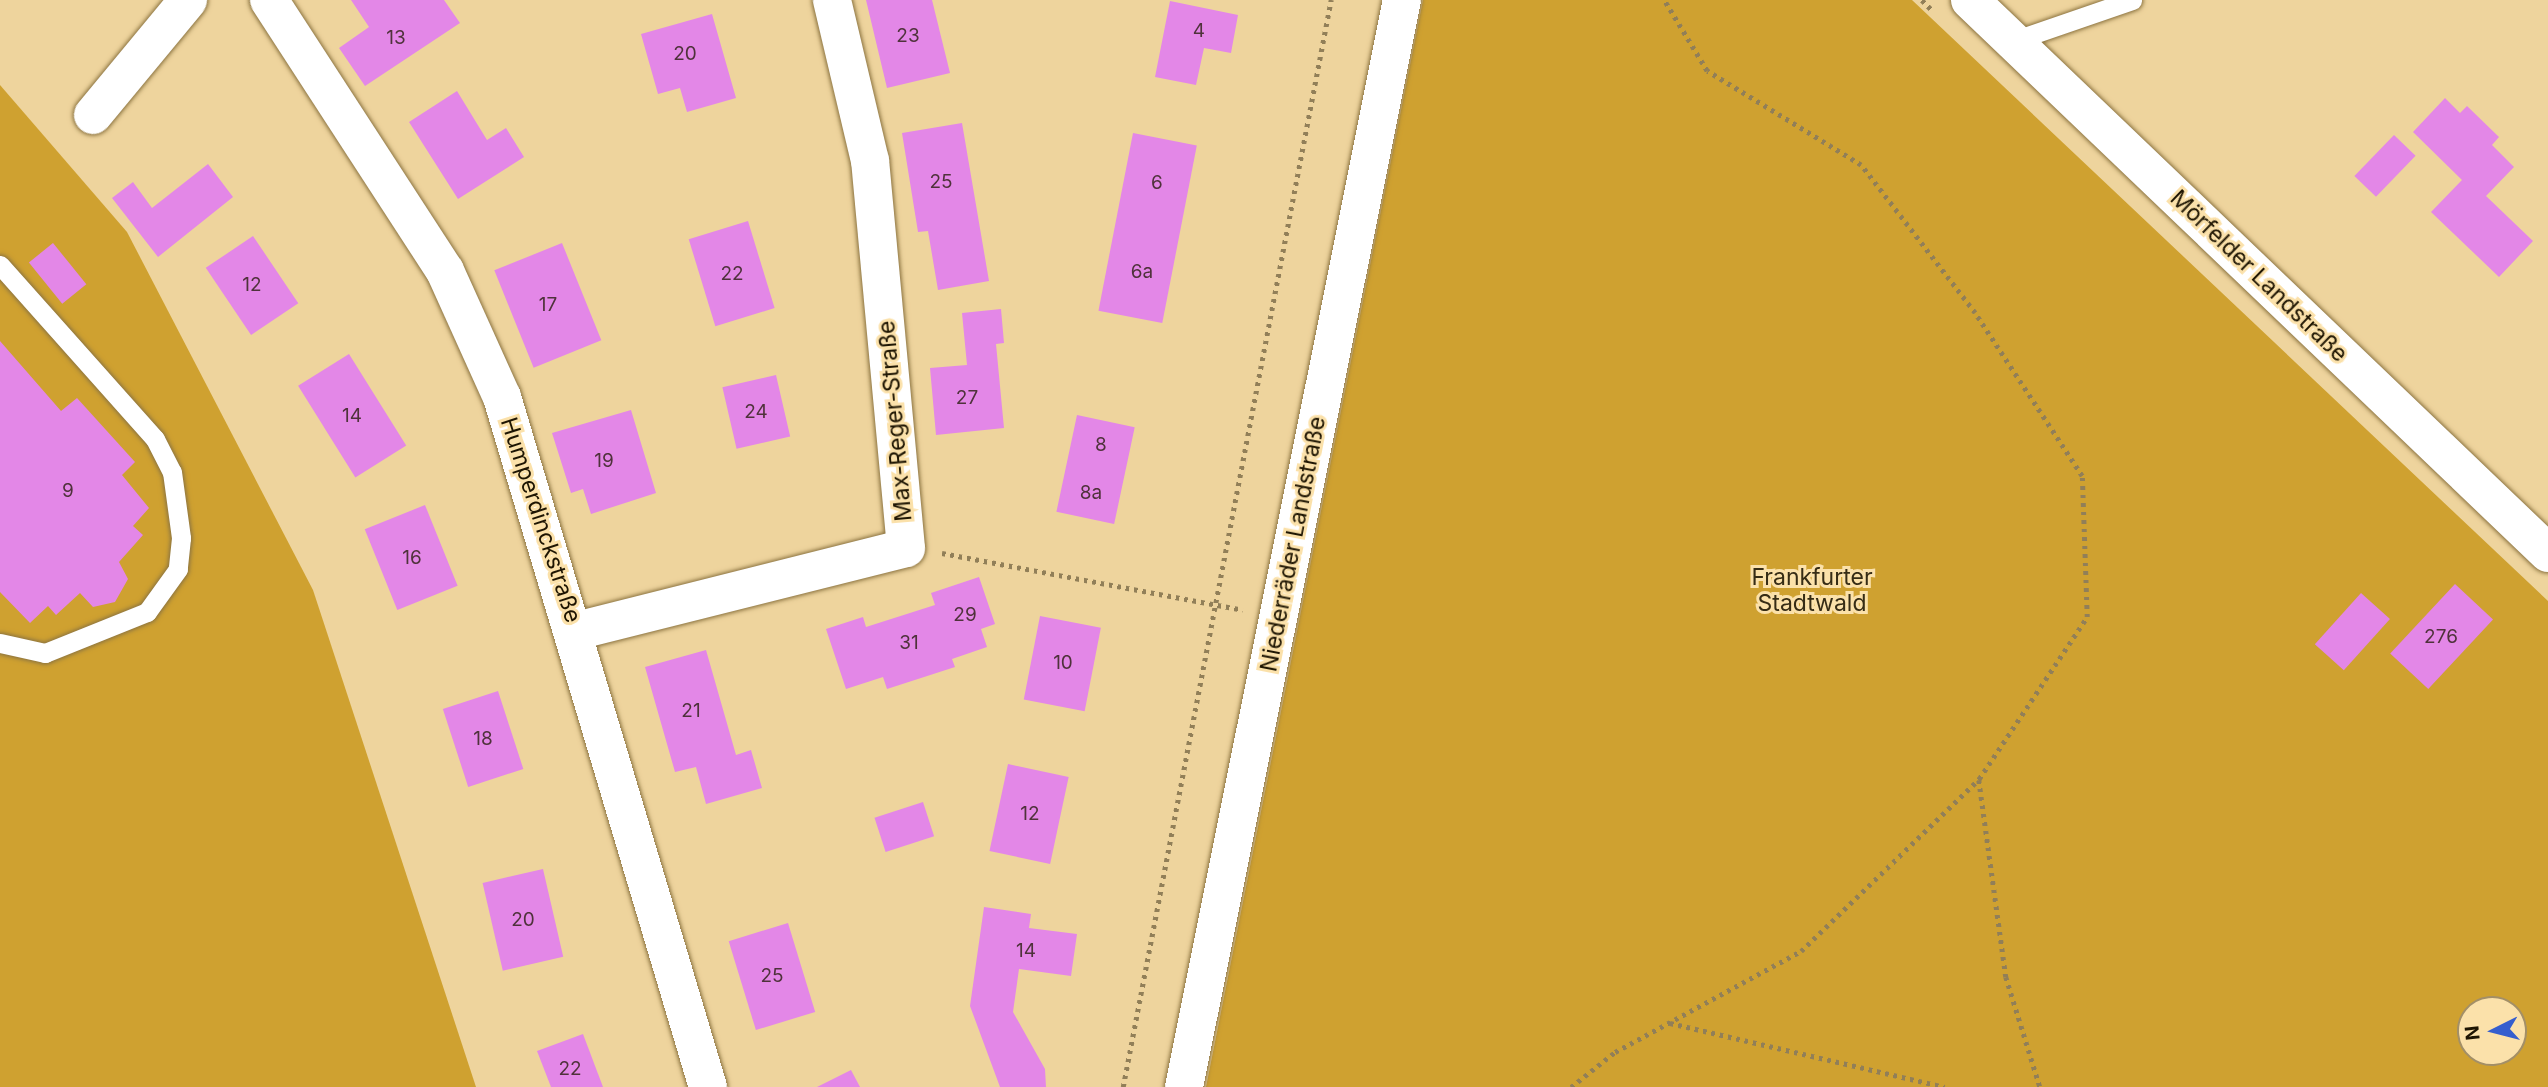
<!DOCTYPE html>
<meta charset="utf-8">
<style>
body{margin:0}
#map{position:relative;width:2548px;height:1087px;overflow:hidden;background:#eed49d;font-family:Inter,sans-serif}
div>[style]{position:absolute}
.green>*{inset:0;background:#cfa130}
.building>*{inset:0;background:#e387e7;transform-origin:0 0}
.path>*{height:4.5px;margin-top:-2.25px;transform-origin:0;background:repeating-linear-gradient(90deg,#917f58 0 3.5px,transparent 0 8.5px)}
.roads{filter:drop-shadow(0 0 2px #8c7441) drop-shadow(0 0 2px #8c7441)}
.service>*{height:19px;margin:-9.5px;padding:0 9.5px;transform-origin:9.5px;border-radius:9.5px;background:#fff}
.minor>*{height:38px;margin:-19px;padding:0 19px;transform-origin:19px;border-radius:19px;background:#fff}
.tertiary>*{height:38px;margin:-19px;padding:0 19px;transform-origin:19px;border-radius:19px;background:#fff}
.secondary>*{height:38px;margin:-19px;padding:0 19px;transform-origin:19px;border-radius:19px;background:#fff}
span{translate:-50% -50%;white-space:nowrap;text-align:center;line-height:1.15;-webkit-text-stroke:6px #fbe1aa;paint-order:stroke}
.number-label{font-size:19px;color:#4f323b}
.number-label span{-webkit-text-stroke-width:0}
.street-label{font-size:23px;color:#1e1502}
.park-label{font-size:23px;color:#362c15}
.north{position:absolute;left:2457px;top:996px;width:70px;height:70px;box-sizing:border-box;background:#fbe1aa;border:2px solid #a38f67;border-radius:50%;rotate:264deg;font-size:19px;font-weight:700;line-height:28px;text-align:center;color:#1e1502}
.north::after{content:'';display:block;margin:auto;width:24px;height:32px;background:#355ece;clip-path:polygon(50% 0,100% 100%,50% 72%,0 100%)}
</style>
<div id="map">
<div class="green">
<i style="clip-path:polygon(evenodd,1423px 0,1912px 0,2548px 601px,2548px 1087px,1206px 1087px,1423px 0,2471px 1010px,2513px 1010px,2513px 1052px,2471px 1052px,2471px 1010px)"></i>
<i style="clip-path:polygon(0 85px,127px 232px,313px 590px,476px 1087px,0 1087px)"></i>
</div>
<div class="building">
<i style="clip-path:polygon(351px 0,444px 0,460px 23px,365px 86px,339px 48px,369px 27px)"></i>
<i style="clip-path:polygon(866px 0,932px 0,950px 73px,887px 88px)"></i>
<i style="clip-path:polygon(1170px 1px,1238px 15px,1231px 53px,1204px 48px,1196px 85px,1155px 77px)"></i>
<i style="clip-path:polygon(712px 14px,736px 98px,687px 112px,680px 88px,658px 94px,641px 34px)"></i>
<i style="clip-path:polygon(457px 91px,487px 140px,506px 128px,524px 157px,458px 199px,409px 122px)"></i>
<i style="clip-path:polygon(2445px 98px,2460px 113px,2467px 106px,2499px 137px,2492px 145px,2514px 167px,2486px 196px,2533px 241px,2499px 277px,2431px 212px,2462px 180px,2413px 132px)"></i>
<i style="clip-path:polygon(962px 123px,989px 281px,938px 290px,928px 231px,918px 232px,902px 133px)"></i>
<i style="left:1133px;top:133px;width:65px;height:181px;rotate:11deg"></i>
<i style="left:2394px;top:135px;width:30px;height:57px;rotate:44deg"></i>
<i style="clip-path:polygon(208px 164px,233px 197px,158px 257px,112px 198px,133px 182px,152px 208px)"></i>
<i style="left:748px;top:221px;width:91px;height:62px;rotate:73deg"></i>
<i style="left:253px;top:236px;width:81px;height:57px;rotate:56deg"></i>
<i style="left:53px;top:243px;width:53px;height:31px;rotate:51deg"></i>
<i style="left:562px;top:243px;width:105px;height:73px;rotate:68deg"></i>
<i style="clip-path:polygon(1001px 309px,1004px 343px,996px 344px,1004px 428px,936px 435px,930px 368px,967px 365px,962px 313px)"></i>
<i style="clip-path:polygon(0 341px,61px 411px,77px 398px,135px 462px,122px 475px,149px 508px,133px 526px,143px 535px,119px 562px,128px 579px,115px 602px,93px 607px,80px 593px,56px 615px,48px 606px,30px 623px,0 592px)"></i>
<i style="left:349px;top:354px;width:108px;height:60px;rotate:58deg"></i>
<i style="left:776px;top:375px;width:63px;height:55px;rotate:77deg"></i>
<i style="clip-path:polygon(631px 410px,656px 493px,591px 514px,583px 489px,571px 493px,552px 433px)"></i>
<i style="left:1077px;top:415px;width:59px;height:99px;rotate:12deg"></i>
<i style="left:425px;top:505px;width:87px;height:65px;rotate:68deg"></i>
<i style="clip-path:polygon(979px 577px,995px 624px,981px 629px,987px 647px,952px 659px,955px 667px,887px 689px,883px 677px,846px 689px,826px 629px,863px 617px,866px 627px,935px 605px,931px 593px)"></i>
<i style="left:2455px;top:584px;width:52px;height:95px;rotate:43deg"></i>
<i style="left:2361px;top:593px;width:39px;height:69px;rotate:42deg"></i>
<i style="left:1040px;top:616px;width:62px;height:85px;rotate:11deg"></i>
<i style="clip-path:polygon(706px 650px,736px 755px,751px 750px,762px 788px,706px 804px,696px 767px,675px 772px,645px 667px)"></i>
<i style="left:498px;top:691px;width:82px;height:58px;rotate:72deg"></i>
<i style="left:1008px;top:764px;width:62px;height:89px;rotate:12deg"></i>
<i style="left:923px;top:802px;width:36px;height:51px;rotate:72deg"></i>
<i style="left:543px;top:869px;width:90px;height:62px;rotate:77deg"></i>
<i style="clip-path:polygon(984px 907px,1031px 914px,1029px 928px,1077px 934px,1071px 976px,1019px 969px,1013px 1012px,1045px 1069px,1046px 1087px,1000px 1087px,970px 1006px)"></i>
<i style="left:788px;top:923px;width:93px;height:62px;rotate:73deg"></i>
<i style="clip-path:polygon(583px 1034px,603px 1087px,551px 1087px,537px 1051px)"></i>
<i style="clip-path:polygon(851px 1070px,860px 1087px,817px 1087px)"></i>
</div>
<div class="path">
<i style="left:1922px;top:0;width:13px;rotate:45deg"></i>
<i style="left:942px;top:553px;width:306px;rotate:10.7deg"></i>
<i style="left:1979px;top:780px;width:199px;rotate:82.2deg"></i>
<i style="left:2006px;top:977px;width:115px;rotate:72.8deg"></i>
<i style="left:1670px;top:1023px;width:282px;rotate:13.1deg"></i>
<i style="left:1123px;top:1087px;width:1107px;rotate:-79.17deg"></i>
<i style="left:1571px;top:1087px;width:56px;rotate:-38.5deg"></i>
<i style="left:1615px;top:1052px;width:212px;rotate:-28.5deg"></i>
<i style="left:1801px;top:951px;width:248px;rotate:-44deg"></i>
<i style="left:1979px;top:779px;width:195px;rotate:-56.3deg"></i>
<i style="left:2087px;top:617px;width:141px;rotate:-92deg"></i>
<i style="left:2082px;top:476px;width:195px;rotate:-123.3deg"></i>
<i style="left:1975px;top:313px;width:187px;rotate:-127.6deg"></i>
<i style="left:1861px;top:165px;width:180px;rotate:-148.6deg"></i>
<i style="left:1707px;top:71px;width:83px;rotate:-121.2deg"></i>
</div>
<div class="roads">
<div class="service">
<i style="left:2013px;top:41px;width:126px;rotate:-19deg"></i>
<i style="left:0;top:265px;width:233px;rotate:48.3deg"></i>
<i style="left:155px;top:439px;width:37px;rotate:63deg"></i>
<i style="left:172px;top:472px;width:67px;rotate:82.2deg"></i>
<i style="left:181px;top:538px;width:31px;rotate:96deg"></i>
<i style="left:178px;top:569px;width:53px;rotate:125.8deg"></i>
<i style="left:147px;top:612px;width:110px;rotate:158.1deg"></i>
<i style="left:45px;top:653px;width:46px;rotate:-167.5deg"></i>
</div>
<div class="minor">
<i style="left:269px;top:0;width:323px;rotate:57deg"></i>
<i style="left:445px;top:271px;width:138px;rotate:65.7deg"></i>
<i style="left:502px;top:397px;width:720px;rotate:73.38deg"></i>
<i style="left:93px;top:115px;width:149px;rotate:-50.4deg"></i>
<i style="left:576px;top:631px;width:340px;rotate:-14.1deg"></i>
<i style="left:906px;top:548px;width:389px;rotate:-95.3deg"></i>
<i style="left:870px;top:161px;width:165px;rotate:-103.3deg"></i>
</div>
<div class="tertiary">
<i style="left:1184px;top:1087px;width:1109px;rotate:-78.66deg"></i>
</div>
<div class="secondary">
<i style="left:1970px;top:0;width:800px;rotate:43.73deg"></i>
</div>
</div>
<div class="number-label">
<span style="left:1199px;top:31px">4</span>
<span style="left:908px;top:36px">23</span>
<span style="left:396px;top:38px">13</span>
<span style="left:685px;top:54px">20</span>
<span style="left:941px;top:182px">25</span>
<span style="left:1157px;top:183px">6</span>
<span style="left:1142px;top:272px">6a</span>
<span style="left:732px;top:274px">22</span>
<span style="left:252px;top:285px">12</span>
<span style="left:548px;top:305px">17</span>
<span style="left:967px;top:398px">27</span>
<span style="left:756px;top:412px">24</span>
<span style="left:352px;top:416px">14</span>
<span style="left:1101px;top:445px">8</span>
<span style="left:604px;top:461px">19</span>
<span style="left:68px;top:491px">9</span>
<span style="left:1091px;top:493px">8a</span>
<span style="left:412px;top:558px">16</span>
<span style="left:965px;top:615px">29</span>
<span style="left:2441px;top:637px">276</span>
<span style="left:909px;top:643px">31</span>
<span style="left:1063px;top:663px">10</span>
<span style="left:691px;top:711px">21</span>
<span style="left:483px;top:739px">18</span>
<span style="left:1030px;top:814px">12</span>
<span style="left:523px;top:920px">20</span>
<span style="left:1026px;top:951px">14</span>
<span style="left:772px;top:976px">25</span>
<span style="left:570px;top:1069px">22</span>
</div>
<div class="street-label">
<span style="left:2259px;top:276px;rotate:44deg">Mörfelder Landstraße</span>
<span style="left:895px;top:421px;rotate:-95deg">Max-Reger-Straße</span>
<span style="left:541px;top:520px;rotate:72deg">Humperdinckstraße</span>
<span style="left:1293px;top:544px;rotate:-79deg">Niederräder Landstraße</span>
</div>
<div class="park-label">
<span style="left:1812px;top:590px">Frankfurter<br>Stadtwald</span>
</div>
<div class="north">N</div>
</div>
